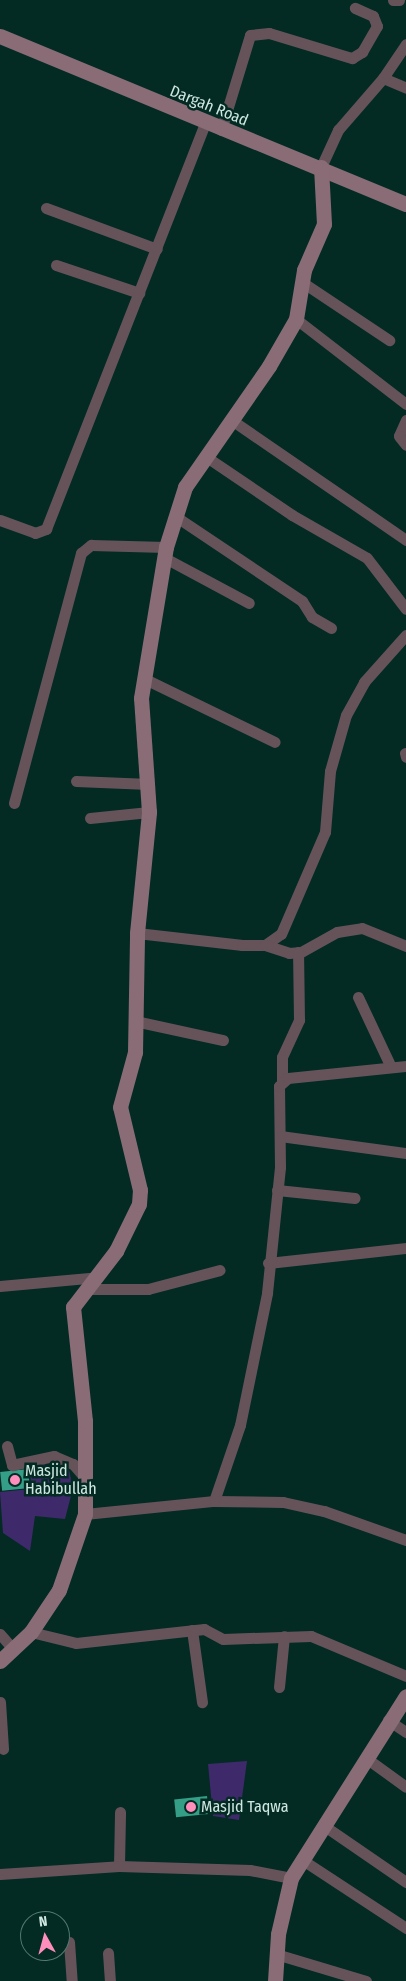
<!DOCTYPE html>
<style>
body{margin:0}
#map{position:relative;width:406px;height:1981px;overflow:hidden;background:#032b23;font-family:"Fira Sans Condensed",sans-serif}
div>[style]{position:absolute}
.green>*{inset:0;background:#3e2a6a}
.building>*{inset:0;background:#359e86;transform-origin:0 0}
.street>*{height:11px;margin:-5.5px;padding:0 5.5px;transform-origin:5.5px;border-radius:5.5px;background:#655359}
.secondary>*{height:15px;margin:-7.5px;padding:0 7.5px;transform-origin:7.5px;border-radius:7.5px;background:#896c76}
.dots>*{width:14px;height:14px;translate:-50% -50%;box-sizing:border-box;border:2px solid #032b23;border-radius:50%}
span{translate:-50% -50%;white-space:nowrap;text-align:center;line-height:1.15;-webkit-text-stroke:5px #032b23;paint-order:stroke}
.street-label{font-size:16px;color:#cee8e0}
.poi-label{font-size:16px;color:#cee8e0}
.left{translate:0 -50%;text-align:left}
.north{position:absolute;left:20px;top:1911px;width:50px;height:50px;box-sizing:border-box;background:#032b23;border:1px solid #54776f;border-radius:50%;rotate:353deg;font-size:14px;font-weight:700;line-height:20px;text-align:center;color:#cee8e0}
.north::after{content:'';display:block;margin:auto;width:18px;height:22px;background:#fe8ebc;clip-path:polygon(50% 0,100% 100%,50% 72%,0 100%)}
</style>
<div id="map">
<div class="green">
<i style="clip-path:polygon(38px 1463px,69px 1470px,73px 1488px,65px 1519px,35px 1516px,30px 1551px,3px 1533px,0 1492px,31px 1489px,30px 1465px)"></i>
<i style="clip-path:polygon(247px 1761px,239px 1820px,213px 1816px,208px 1764px)"></i>
</div>
<div class="building">
<i style="left:28px;top:1469px;width:19px;height:28px;rotate:84deg"></i>
<i style="left:207px;top:1796px;width:18px;height:33px;rotate:84deg"></i>
</div>
<div class="street">
<i style="left:393px;top:0;width:6px"></i>
<i style="left:383px;top:78px;width:25px;rotate:23deg"></i>
<i style="left:221px;top:130px;width:99px;rotate:-73deg"></i>
<i style="left:250px;top:35px;width:19px;rotate:-6deg"></i>
<i style="left:269px;top:33px;width:87px;rotate:16.8deg"></i>
<i style="left:352px;top:58px;width:12px;rotate:-31deg"></i>
<i style="left:362px;top:52px;width:30px;rotate:-60deg"></i>
<i style="left:377px;top:26px;width:11px;rotate:-112deg"></i>
<i style="left:373px;top:16px;width:20px;rotate:-156deg"></i>
<i style="left:321px;top:167px;width:41px;rotate:-65.3deg"></i>
<i style="left:338px;top:130px;width:69px;rotate:-49.1deg"></i>
<i style="left:383px;top:78px;width:41px;rotate:-55.9deg"></i>
<i style="left:46px;top:208px;width:118px;rotate:20.3deg"></i>
<i style="left:56px;top:265px;width:88px;rotate:18.6deg"></i>
<i style="left:302px;top:282px;width:105px;rotate:33.7deg"></i>
<i style="left:296px;top:319px;width:139px;rotate:37.7deg"></i>
<i style="left:406px;top:420px;width:17px;rotate:114deg"></i>
<i style="left:399px;top:436px;width:11px;rotate:52deg"></i>
<i style="left:233px;top:421px;width:210px;rotate:34.5deg"></i>
<i style="left:205px;top:456px;width:105px;rotate:34.1deg"></i>
<i style="left:292px;top:515px;width:86px;rotate:29.8deg"></i>
<i style="left:367px;top:558px;width:64px;rotate:52.6deg"></i>
<i style="left:175px;top:516px;width:153px;rotate:33.8deg"></i>
<i style="left:302px;top:601px;width:19px;rotate:58deg"></i>
<i style="left:312px;top:617px;width:22px;rotate:30deg"></i>
<i style="left:0;top:520px;width:37px;rotate:20deg"></i>
<i style="left:35px;top:533px;width:12px;rotate:-20deg"></i>
<i style="left:46px;top:529px;width:435px;rotate:-68.6deg"></i>
<i style="left:165px;top:558px;width:95px;rotate:28.2deg"></i>
<i style="left:145px;top:679px;width:144px;rotate:25.9deg"></i>
<i style="left:405px;top:753px;width:4px;rotate:76deg"></i>
<i style="left:76px;top:781px;width:73px;rotate:2.4deg"></i>
<i style="left:14px;top:803px;width:259px;rotate:-75deg"></i>
<i style="left:81px;top:553px;width:13px;rotate:-39deg"></i>
<i style="left:91px;top:545px;width:75px;rotate:1.5deg"></i>
<i style="left:90px;top:818px;width:59px;rotate:-5.8deg"></i>
<i style="left:137px;top:933px;width:106px;rotate:6.5deg"></i>
<i style="left:242px;top:945px;width:23px"></i>
<i style="left:265px;top:945px;width:19px;rotate:-35deg"></i>
<i style="left:281px;top:934px;width:111px;rotate:-66.7deg"></i>
<i style="left:325px;top:832px;width:61px;rotate:-85.3deg"></i>
<i style="left:330px;top:771px;width:58px;rotate:-74.1deg"></i>
<i style="left:346px;top:715px;width:38px;rotate:-61deg"></i>
<i style="left:364px;top:682px;width:63px;rotate:-48.2deg"></i>
<i style="left:265px;top:945px;width:25px;rotate:18deg"></i>
<i style="left:289px;top:953px;width:12px;rotate:-5deg"></i>
<i style="left:301px;top:952px;width:41px;rotate:-29.1deg"></i>
<i style="left:337px;top:932px;width:25px;rotate:-9deg"></i>
<i style="left:362px;top:928px;width:48px;rotate:22.2deg"></i>
<i style="left:358px;top:997px;width:77px;rotate:64.8deg"></i>
<i style="left:135px;top:1021px;width:90px;rotate:12.2deg"></i>
<i style="left:282px;top:1082px;width:25px;rotate:-90deg"></i>
<i style="left:282px;top:1057px;width:41px;rotate:-65.3deg"></i>
<i style="left:299px;top:1020px;width:68px;rotate:-90.8deg"></i>
<i style="left:280px;top:1136px;width:127px;rotate:7.7deg"></i>
<i style="left:277px;top:1190px;width:78px;rotate:5.9deg"></i>
<i style="left:268px;top:1263px;width:139px;rotate:-6.2deg"></i>
<i style="left:0;top:1286px;width:98px;rotate:-5.2deg"></i>
<i style="left:89px;top:1289px;width:59px"></i>
<i style="left:148px;top:1289px;width:74px;rotate:-14.8deg"></i>
<i style="left:7px;top:1446px;width:20px;rotate:75deg"></i>
<i style="left:12px;top:1465px;width:43px;rotate:-12.1deg"></i>
<i style="left:54px;top:1456px;width:21px;rotate:23deg"></i>
<i style="left:73px;top:1464px;width:20px;rotate:49deg"></i>
<i style="left:214px;top:1501px;width:80px;rotate:-71.1deg"></i>
<i style="left:240px;top:1425px;width:135px;rotate:-78.4deg"></i>
<i style="left:267px;top:1293px;width:127px;rotate:-84.1deg"></i>
<i style="left:280px;top:1167px;width:81px;rotate:-90.7deg"></i>
<i style="left:279px;top:1086px;width:12px;rotate:-42deg"></i>
<i style="left:288px;top:1078px;width:119px;rotate:-5.8deg"></i>
<i style="left:85px;top:1514px;width:130px;rotate:-5.8deg"></i>
<i style="left:214px;top:1501px;width:69px;rotate:0.8deg"></i>
<i style="left:283px;top:1502px;width:42px;rotate:12.4deg"></i>
<i style="left:324px;top:1511px;width:87px;rotate:19.5deg"></i>
<i style="left:192px;top:1630px;width:73px;rotate:82.1deg"></i>
<i style="left:31px;top:1632px;width:46px;rotate:13.7deg"></i>
<i style="left:76px;top:1643px;width:129px;rotate:-6.2deg"></i>
<i style="left:204px;top:1629px;width:21px;rotate:28deg"></i>
<i style="left:223px;top:1639px;width:88px;rotate:-2deg"></i>
<i style="left:311px;top:1636px;width:103px;rotate:22.8deg"></i>
<i style="left:0;top:1634px;width:21px;rotate:49deg"></i>
<i style="left:279px;top:1687px;width:51px;rotate:-84.4deg"></i>
<i style="left:0;top:1702px;width:47px;rotate:86.3deg"></i>
<i style="left:388px;top:1720px;width:22px;rotate:34deg"></i>
<i style="left:366px;top:1758px;width:49px;rotate:35.9deg"></i>
<i style="left:323px;top:1825px;width:101px;rotate:34.5deg"></i>
<i style="left:301px;top:1859px;width:126px;rotate:33.3deg"></i>
<i style="left:119px;top:1866px;width:54px;rotate:-88.9deg"></i>
<i style="left:0;top:1874px;width:119px;rotate:-3.8deg"></i>
<i style="left:119px;top:1866px;width:131px;rotate:1.7deg"></i>
<i style="left:250px;top:1870px;width:42px;rotate:11deg"></i>
<i style="left:69px;top:1942px;width:39px;rotate:86deg"></i>
<i style="left:108px;top:1953px;width:28px;rotate:86deg"></i>
<i style="left:276px;top:1954px;width:94px;rotate:16.7deg"></i>
</div>
<div class="secondary">
<i style="left:0;top:36px;width:439px;rotate:22.5deg"></i>
<i style="left:0;top:1661px;width:42px;rotate:-43.1deg"></i>
<i style="left:31px;top:1632px;width:50px;rotate:-56.3deg"></i>
<i style="left:59px;top:1590px;width:80px;rotate:-71.1deg"></i>
<i style="left:85px;top:1514px;width:93px;rotate:-90deg"></i>
<i style="left:85px;top:1421px;width:115px;rotate:-96deg"></i>
<i style="left:73px;top:1307px;width:71px;rotate:-52.5deg"></i>
<i style="left:116px;top:1251px;width:52px;rotate:-63.9deg"></i>
<i style="left:139px;top:1204px;width:14px;rotate:-86deg"></i>
<i style="left:140px;top:1190px;width:85px;rotate:-103.5deg"></i>
<i style="left:120px;top:1107px;width:57px;rotate:-74.7deg"></i>
<i style="left:135px;top:1052px;width:119px;rotate:-89deg"></i>
<i style="left:137px;top:933px;width:122px;rotate:-84.3deg"></i>
<i style="left:149px;top:812px;width:114px;rotate:-94deg"></i>
<i style="left:141px;top:698px;width:153px;rotate:-80.6deg"></i>
<i style="left:166px;top:547px;width:63px;rotate:-72.4deg"></i>
<i style="left:185px;top:487px;width:147px;rotate:-55.2deg"></i>
<i style="left:269px;top:366px;width:54px;rotate:-60.1deg"></i>
<i style="left:296px;top:319px;width:50px;rotate:-80.7deg"></i>
<i style="left:304px;top:270px;width:50px;rotate:-66.5deg"></i>
<i style="left:324px;top:224px;width:57px;rotate:-93deg"></i>
<i style="left:275px;top:1981px;width:47px;rotate:-86.3deg"></i>
<i style="left:278px;top:1934px;width:57px;rotate:-76.9deg"></i>
<i style="left:291px;top:1878px;width:215px;rotate:-57.7deg"></i>
</div>
<div class="dots">
<i style="left:15px;top:1480px;background:#fe8ebc"></i>
<i style="left:191px;top:1807px;background:#fe8ebc"></i>
</div>
<div class="street-label">
<span style="left:209px;top:106px;rotate:22deg">Dargah Road</span>
</div>
<div class="poi-label">
<span class="left" style="left:25px;top:1480px">Masjid<br>Habibullah</span>
<span class="left" style="left:201px;top:1807px">Masjid Taqwa</span>
</div>
<div class="north">N</div>
</div>
